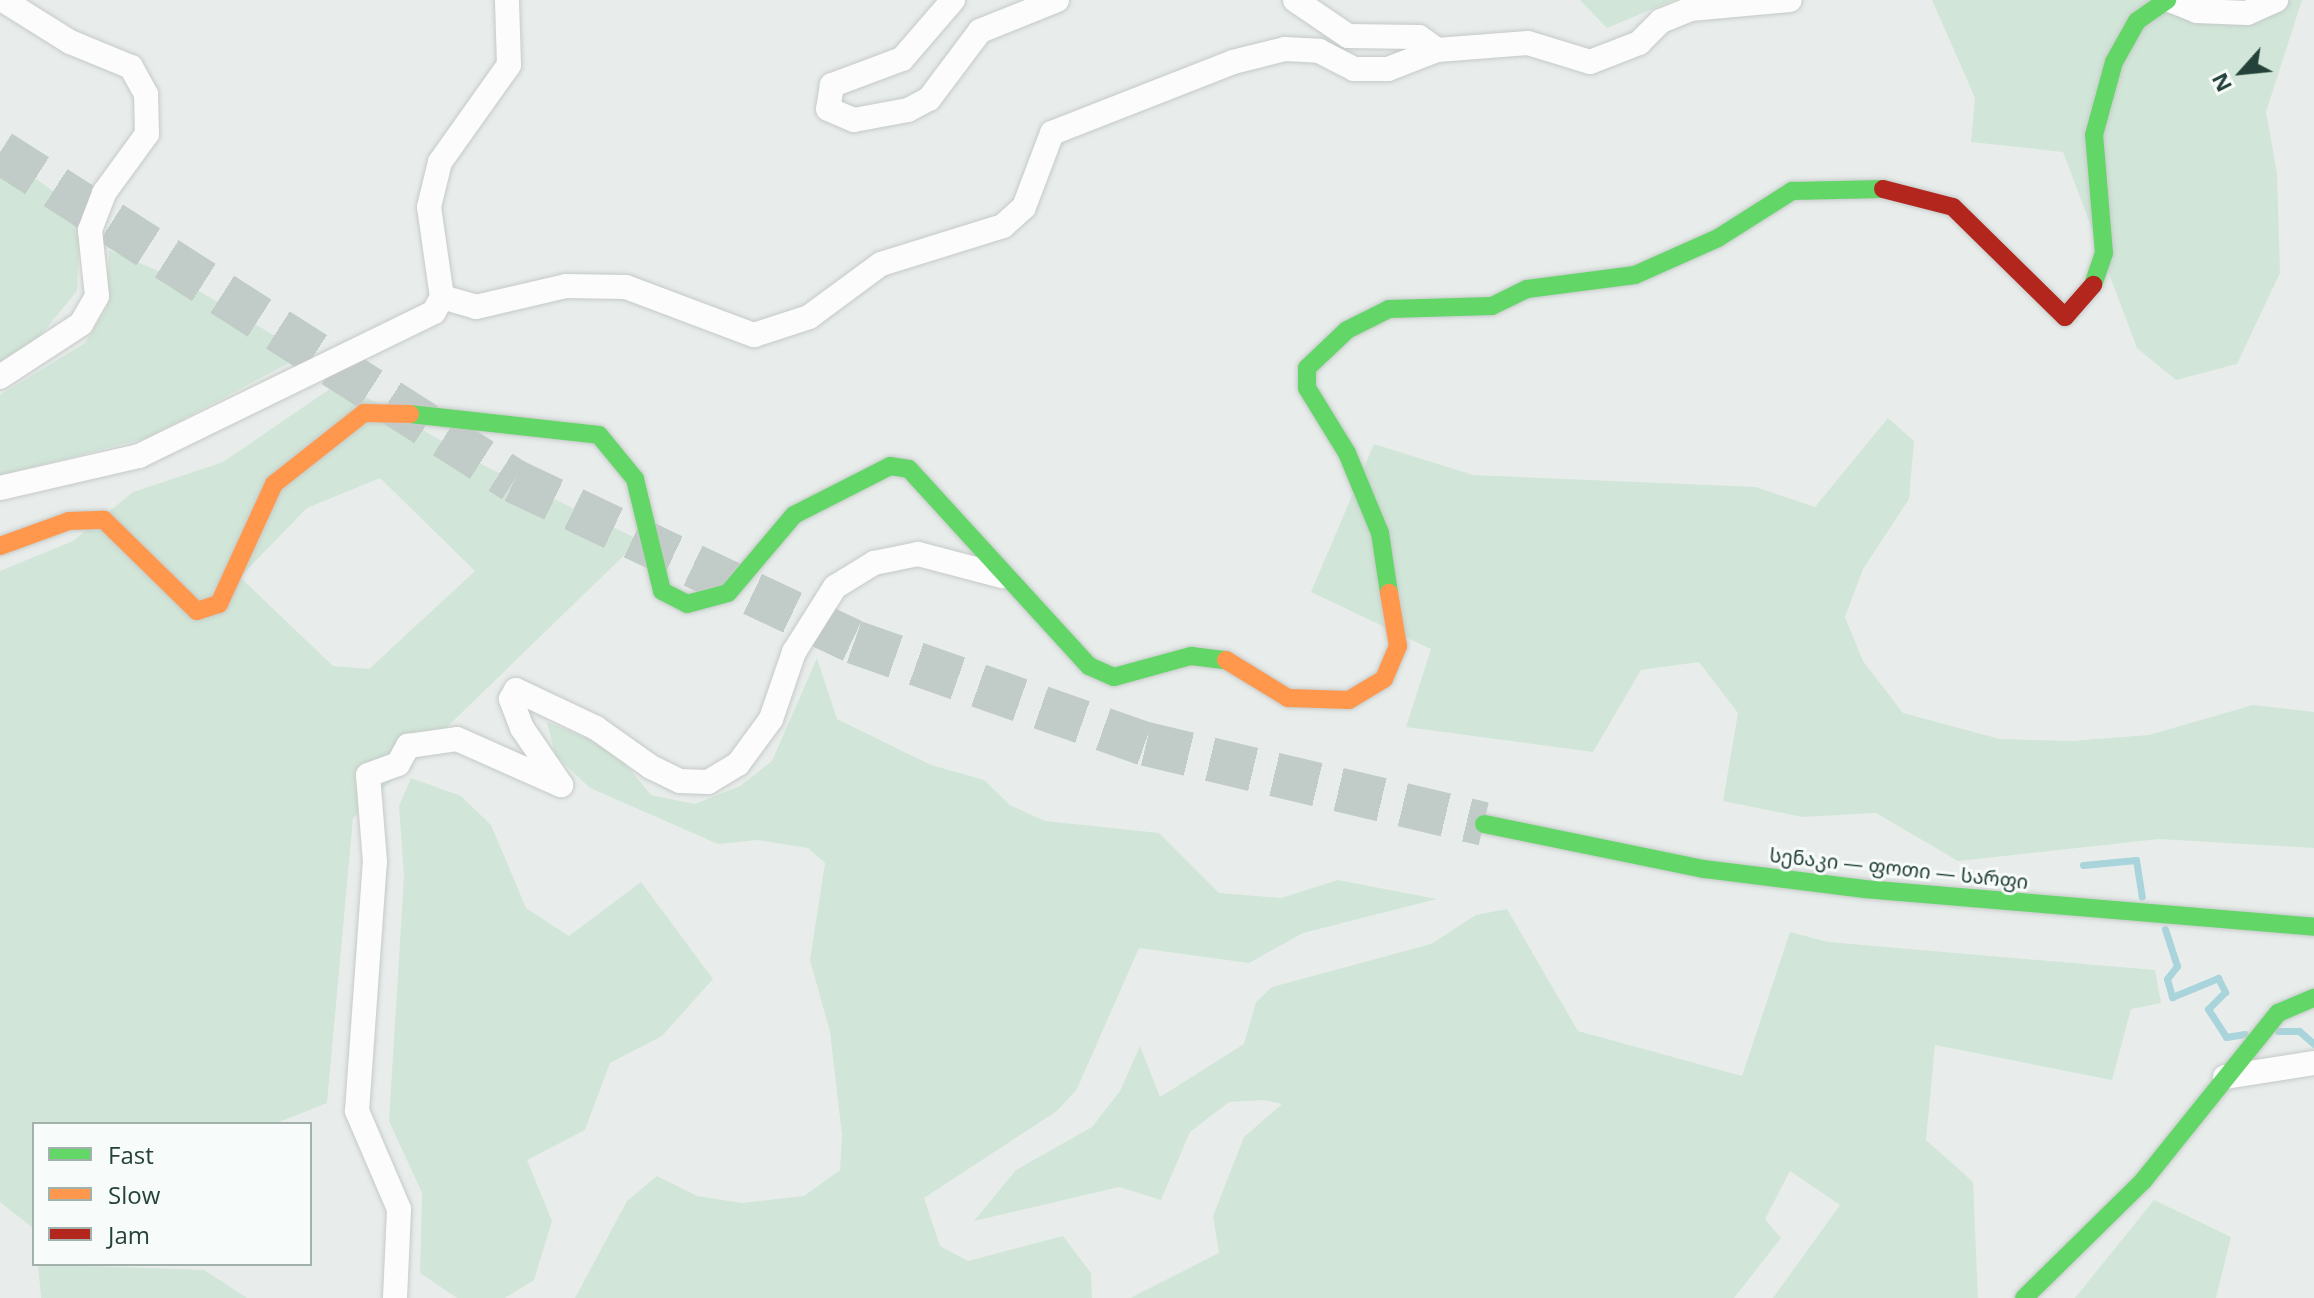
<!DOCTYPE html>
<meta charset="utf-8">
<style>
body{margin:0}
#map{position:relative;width:2314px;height:1298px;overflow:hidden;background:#e8edeb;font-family:"Open Sans","Noto Sans Georgian",sans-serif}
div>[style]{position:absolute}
.green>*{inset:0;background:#d1e6d8}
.stream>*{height:7px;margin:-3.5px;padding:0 3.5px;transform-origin:3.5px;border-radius:3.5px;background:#a9d4db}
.highway-tunnel>*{height:44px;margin-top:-22px;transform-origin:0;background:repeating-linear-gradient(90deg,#c1cbc8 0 44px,transparent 0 66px)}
.roads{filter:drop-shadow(0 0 2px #c5cac8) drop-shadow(0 0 2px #c5cac8)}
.street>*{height:24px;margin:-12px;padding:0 12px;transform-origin:12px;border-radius:12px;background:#fcfcfc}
.fast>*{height:18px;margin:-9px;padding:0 9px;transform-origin:9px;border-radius:9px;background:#63d668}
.slow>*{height:18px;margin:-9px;padding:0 9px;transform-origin:9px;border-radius:9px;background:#ff974d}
.jam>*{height:18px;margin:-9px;padding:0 9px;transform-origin:9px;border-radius:9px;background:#b3261e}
span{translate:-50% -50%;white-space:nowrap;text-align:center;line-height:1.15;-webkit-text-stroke:6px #f7fbf9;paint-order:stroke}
.street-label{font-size:20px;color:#24423a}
.legend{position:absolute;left:32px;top:1122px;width:280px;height:144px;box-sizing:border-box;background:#f7fbf9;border:2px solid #a3b1ad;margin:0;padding:10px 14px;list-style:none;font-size:24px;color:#24423a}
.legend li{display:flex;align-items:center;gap:16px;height:40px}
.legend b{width:40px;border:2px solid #a3b1ad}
.north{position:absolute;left:2202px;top:32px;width:80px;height:80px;-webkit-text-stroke:6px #f7fbf9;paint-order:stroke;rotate:243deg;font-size:22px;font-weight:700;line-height:32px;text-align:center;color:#24423a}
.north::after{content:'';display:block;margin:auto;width:28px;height:36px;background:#24423a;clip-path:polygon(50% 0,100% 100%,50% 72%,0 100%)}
</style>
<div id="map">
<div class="green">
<i style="clip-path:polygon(1580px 0,1674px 0,1607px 28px)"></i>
<i style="clip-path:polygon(1932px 0,2302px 0,2266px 112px,2277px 173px,2280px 273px,2237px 364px,2176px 380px,2137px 348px,2063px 152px,1971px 142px,1975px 98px)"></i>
<i style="clip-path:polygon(0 153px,81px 211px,77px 291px,39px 337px,0 363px)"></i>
<i style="clip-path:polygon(109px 250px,182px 281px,306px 354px,147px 438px,0 475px,0 395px,85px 343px,107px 308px)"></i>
<i style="clip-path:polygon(evenodd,340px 382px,487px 467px,640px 540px,353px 818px,327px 1103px,274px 1124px,34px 1124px,34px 1229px,0 1202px,0 571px,73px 541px,133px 492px,223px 462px,340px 382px,380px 478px,475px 571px,369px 669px,333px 666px,240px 577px,307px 508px,380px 478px)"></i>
<i style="clip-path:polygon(1888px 418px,1914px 441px,1909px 499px,1863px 569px,1845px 617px,1863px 661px,1903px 713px,2000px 739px,2071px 741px,2149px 735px,2253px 705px,2314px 712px,2314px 848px,2159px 839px,1958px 861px,1876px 813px,1803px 817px,1723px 801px,1738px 713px,1699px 662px,1641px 670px,1593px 752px,1406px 727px,1431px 649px,1311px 592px,1374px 444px,1473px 475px,1756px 487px,1815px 507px)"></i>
<i style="clip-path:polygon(817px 658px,837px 719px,931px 765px,984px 780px,1010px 805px,1045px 821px,1159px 833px,1219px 893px,1281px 898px,1338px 880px,1437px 899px,1303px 933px,1249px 963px,1139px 948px,1077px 1089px,1057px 1111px,924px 1198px,940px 1246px,968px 1261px,1063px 1236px,1091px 1273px,1092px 1298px,575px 1298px,627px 1201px,657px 1176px,697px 1196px,742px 1203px,804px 1196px,840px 1170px,842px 1135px,830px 1032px,810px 960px,825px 863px,808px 848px,758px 840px,718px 844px,590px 788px,555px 755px,547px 722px,613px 749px,651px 795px,695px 804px,740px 786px,772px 761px)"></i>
<i style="clip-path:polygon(411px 778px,461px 796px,491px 825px,526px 908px,569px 936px,641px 882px,713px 979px,662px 1036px,610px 1063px,585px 1130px,527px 1160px,552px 1221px,534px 1280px,505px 1298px,457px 1298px,420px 1273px,422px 1193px,389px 1121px,404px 876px,399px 806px)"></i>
<i style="clip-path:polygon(1507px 909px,1578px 1031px,1742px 1076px,1790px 932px,1828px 942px,2155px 970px,2161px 1003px,2131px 1009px,2112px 1080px,1935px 1045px,1926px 1140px,1973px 1182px,1978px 1298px,1773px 1298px,1840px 1205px,1790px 1171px,1765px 1219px,1781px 1238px,1734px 1298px,1130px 1298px,1219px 1253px,1213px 1216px,1244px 1137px,1282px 1104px,1264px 1100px,1229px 1102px,1190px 1132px,1161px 1200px,1119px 1187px,974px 1221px,1016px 1170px,1092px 1127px,1120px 1091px,1140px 1046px,1160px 1097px,1244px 1044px,1256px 1002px,1272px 987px,1431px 944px,1476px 915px)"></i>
<i style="clip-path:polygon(2154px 1200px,2231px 1237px,2216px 1298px,2075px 1298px)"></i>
<i style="clip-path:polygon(38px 1264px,204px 1270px,247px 1298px,41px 1298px)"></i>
</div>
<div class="stream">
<i style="left:2083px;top:865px;width:53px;rotate:-5.4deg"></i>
<i style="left:2136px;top:860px;width:37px;rotate:81deg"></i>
<i style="left:2165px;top:929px;width:39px;rotate:72deg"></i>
<i style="left:2177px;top:966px;width:16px;rotate:128deg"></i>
<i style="left:2167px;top:979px;width:19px;rotate:74deg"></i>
<i style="left:2172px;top:997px;width:50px;rotate:-22.4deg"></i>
<i style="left:2218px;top:978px;width:16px;rotate:63deg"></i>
<i style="left:2225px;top:992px;width:24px;rotate:135deg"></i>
<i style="left:2208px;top:1009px;width:33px;rotate:57deg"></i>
<i style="left:2226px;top:1037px;width:19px;rotate:-9deg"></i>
<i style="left:2278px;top:1031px;width:21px"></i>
<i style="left:2299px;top:1031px;width:20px;rotate:41deg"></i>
</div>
<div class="highway-tunnel">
<i style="left:0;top:152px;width:610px;rotate:32.62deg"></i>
<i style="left:514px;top:481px;width:376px;rotate:25.3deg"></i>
<i style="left:854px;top:642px;width:309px;rotate:19.3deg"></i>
<i style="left:1146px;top:744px;width:347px;rotate:13.3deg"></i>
</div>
<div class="roads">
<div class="street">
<i style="left:953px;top:0;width:78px;rotate:130.8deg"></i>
<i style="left:902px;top:59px;width:75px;rotate:159.6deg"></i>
<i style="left:832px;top:85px;width:24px;rotate:99deg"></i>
<i style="left:828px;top:109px;width:28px;rotate:23deg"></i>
<i style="left:854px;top:120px;width:55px;rotate:-10.5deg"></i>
<i style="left:908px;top:110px;width:24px;rotate:-28deg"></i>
<i style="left:929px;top:99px;width:85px;rotate:-53.1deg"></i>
<i style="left:980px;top:31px;width:83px;rotate:-21.9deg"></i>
<i style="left:2170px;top:0;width:29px;rotate:22deg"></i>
<i style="left:2197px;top:11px;width:50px;rotate:2.3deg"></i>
<i style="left:2247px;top:13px;width:32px;rotate:-24deg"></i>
<i style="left:1437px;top:50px;width:91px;rotate:-4.4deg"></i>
<i style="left:1528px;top:43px;width:65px;rotate:17deg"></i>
<i style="left:1590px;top:62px;width:53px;rotate:-21.2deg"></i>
<i style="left:1639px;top:43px;width:31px;rotate:-45deg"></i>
<i style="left:1661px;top:21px;width:31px;rotate:-22deg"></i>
<i style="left:1690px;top:9px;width:100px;rotate:-5.1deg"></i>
<i style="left:442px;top:297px;width:35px;rotate:16deg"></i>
<i style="left:476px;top:307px;width:92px;rotate:-13.1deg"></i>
<i style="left:566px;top:286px;width:60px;rotate:1deg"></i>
<i style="left:626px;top:287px;width:137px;rotate:20.6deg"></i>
<i style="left:754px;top:335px;width:58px;rotate:-18.1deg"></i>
<i style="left:809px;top:317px;width:89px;rotate:-36.4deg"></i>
<i style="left:881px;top:264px;width:128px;rotate:-17.3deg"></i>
<i style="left:1003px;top:226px;width:28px;rotate:-42deg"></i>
<i style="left:1024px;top:207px;width:79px;rotate:-69.3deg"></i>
<i style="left:1052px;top:133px;width:194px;rotate:-21.4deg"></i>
<i style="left:1233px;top:62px;width:54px;rotate:-14deg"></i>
<i style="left:1285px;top:49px;width:34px;rotate:3deg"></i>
<i style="left:1319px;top:51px;width:39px;rotate:27deg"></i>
<i style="left:1354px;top:69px;width:34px"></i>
<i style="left:1388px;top:69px;width:53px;rotate:-21.2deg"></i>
<i style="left:1437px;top:50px;width:22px;rotate:-144deg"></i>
<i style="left:1419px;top:37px;width:71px;rotate:-179.2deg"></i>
<i style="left:1348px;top:36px;width:64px;rotate:-145.8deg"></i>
<i style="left:0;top:377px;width:97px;rotate:-33.2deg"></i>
<i style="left:81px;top:324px;width:32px;rotate:-60deg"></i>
<i style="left:97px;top:296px;width:66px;rotate:-96.1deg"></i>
<i style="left:90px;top:230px;width:40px;rotate:-69deg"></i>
<i style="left:104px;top:193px;width:73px;rotate:-53.9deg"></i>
<i style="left:147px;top:134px;width:40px;rotate:-91.4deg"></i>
<i style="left:146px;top:94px;width:31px;rotate:-119deg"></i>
<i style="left:131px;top:67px;width:66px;rotate:-157.7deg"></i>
<i style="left:70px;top:42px;width:79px;rotate:-147.9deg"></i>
<i style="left:0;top:488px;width:143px;rotate:-13deg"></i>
<i style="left:139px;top:456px;width:328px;rotate:-26deg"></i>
<i style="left:434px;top:312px;width:17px;rotate:-62deg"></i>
<i style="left:442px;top:297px;width:91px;rotate:-98.2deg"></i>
<i style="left:429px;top:207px;width:46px;rotate:-76.3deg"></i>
<i style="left:440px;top:162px;width:119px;rotate:-54.6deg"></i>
<i style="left:509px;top:65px;width:65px;rotate:-91.8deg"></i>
<i style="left:2225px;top:1077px;width:90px;rotate:-8.9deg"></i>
<i style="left:395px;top:1298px;width:89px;rotate:-87.4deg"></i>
<i style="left:399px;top:1209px;width:107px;rotate:-113.2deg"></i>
<i style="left:357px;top:1111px;width:250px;rotate:-85.9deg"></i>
<i style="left:375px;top:862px;width:87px;rotate:-94.6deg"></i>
<i style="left:368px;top:775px;width:32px;rotate:-20deg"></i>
<i style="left:398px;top:764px;width:21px;rotate:-61deg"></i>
<i style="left:408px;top:746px;width:49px;rotate:-8.1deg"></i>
<i style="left:457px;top:739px;width:114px;rotate:23.9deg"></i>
<i style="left:561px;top:785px;width:69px;rotate:-124.4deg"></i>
<i style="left:522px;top:728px;width:31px;rotate:-111deg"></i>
<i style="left:511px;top:699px;width:10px;rotate:-61deg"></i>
<i style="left:516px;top:690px;width:89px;rotate:25.4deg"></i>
<i style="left:596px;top:728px;width:67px;rotate:35.3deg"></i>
<i style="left:651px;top:767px;width:32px;rotate:26deg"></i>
<i style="left:680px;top:781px;width:28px;rotate:2deg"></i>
<i style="left:708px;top:782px;width:35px;rotate:-31deg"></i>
<i style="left:738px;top:764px;width:56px;rotate:-53.7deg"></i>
<i style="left:771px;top:719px;width:71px;rotate:-71.1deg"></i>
<i style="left:794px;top:652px;width:77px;rotate:-57.8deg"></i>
<i style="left:835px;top:587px;width:46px;rotate:-31.6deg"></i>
<i style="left:874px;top:563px;width:45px;rotate:-11.6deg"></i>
<i style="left:918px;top:554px;width:87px;rotate:14.7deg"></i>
</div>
<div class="fast">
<i style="left:2093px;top:285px;width:34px;rotate:-71deg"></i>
<i style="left:2104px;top:253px;width:118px;rotate:-94.8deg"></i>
<i style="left:2094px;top:135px;width:76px;rotate:-74.7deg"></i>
<i style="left:2114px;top:62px;width:47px;rotate:-60.7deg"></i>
<i style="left:2137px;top:21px;width:37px;rotate:-35deg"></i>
<i style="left:410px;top:414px;width:190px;rotate:6.3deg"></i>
<i style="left:599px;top:435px;width:57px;rotate:50.7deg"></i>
<i style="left:635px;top:479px;width:115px;rotate:76.4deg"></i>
<i style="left:662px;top:591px;width:28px;rotate:27deg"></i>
<i style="left:687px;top:604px;width:42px;rotate:-15deg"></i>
<i style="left:728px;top:593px;width:102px;rotate:-49.8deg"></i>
<i style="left:794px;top:515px;width:108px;rotate:-27deg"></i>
<i style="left:890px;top:466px;width:19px;rotate:9deg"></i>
<i style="left:909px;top:469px;width:267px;rotate:47.6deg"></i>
<i style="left:1089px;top:666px;width:27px;rotate:24deg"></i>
<i style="left:1114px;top:677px;width:80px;rotate:-15.3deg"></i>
<i style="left:1191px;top:656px;width:35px;rotate:7deg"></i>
<i style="left:1389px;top:593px;width:61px;rotate:-98.5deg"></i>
<i style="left:1380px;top:533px;width:87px;rotate:-112.4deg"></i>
<i style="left:1347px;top:453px;width:76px;rotate:-121.6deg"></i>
<i style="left:1307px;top:388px;width:20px;rotate:-90deg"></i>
<i style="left:1307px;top:368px;width:55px;rotate:-43.5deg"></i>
<i style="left:1347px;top:330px;width:47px;rotate:-26.6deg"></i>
<i style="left:1389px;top:309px;width:103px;rotate:-1.7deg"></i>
<i style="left:1492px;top:306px;width:39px;rotate:-26deg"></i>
<i style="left:1527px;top:289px;width:109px;rotate:-7.4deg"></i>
<i style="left:1635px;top:275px;width:91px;rotate:-24deg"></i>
<i style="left:1718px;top:238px;width:88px;rotate:-32.4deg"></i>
<i style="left:1792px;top:191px;width:91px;rotate:-1.3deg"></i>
<i style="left:1484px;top:824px;width:225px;rotate:11.6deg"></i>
<i style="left:1704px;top:869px;width:161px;rotate:7.1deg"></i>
<i style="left:1864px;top:889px;width:452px;rotate:4.8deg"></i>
<i style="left:2024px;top:1298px;width:167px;rotate:-44.5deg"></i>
<i style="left:2143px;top:1181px;width:216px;rotate:-51.2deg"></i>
<i style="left:2278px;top:1013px;width:39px;rotate:-23deg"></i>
</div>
<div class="slow">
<i style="left:0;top:546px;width:73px;rotate:-19.9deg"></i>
<i style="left:69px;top:521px;width:35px;rotate:-2deg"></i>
<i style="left:104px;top:520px;width:130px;rotate:44.4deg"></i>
<i style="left:197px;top:611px;width:23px;rotate:-18deg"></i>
<i style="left:219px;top:604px;width:132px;rotate:-65.4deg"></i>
<i style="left:274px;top:484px;width:115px;rotate:-38.3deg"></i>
<i style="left:364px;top:413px;width:46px;rotate:1.2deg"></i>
<i style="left:1226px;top:660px;width:73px;rotate:31.5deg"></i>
<i style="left:1288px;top:698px;width:61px;rotate:1.9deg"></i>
<i style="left:1349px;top:700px;width:41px;rotate:-31deg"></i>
<i style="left:1384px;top:679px;width:36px;rotate:-67deg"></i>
<i style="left:1398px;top:646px;width:54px;rotate:-99.6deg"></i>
</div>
<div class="jam">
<i style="left:1883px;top:189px;width:72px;rotate:14.4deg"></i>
<i style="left:1953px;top:207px;width:157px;rotate:44.5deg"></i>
<i style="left:2065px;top:317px;width:43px;rotate:-48.8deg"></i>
</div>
</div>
<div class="street-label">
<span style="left:1899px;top:868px;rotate:6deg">სენაკი — ფოთი — სარფი</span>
</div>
<ul class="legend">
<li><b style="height:10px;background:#63d668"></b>Fast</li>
<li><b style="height:10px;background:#ff974d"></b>Slow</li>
<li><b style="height:10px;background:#b3261e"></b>Jam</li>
</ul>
<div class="north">N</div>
</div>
